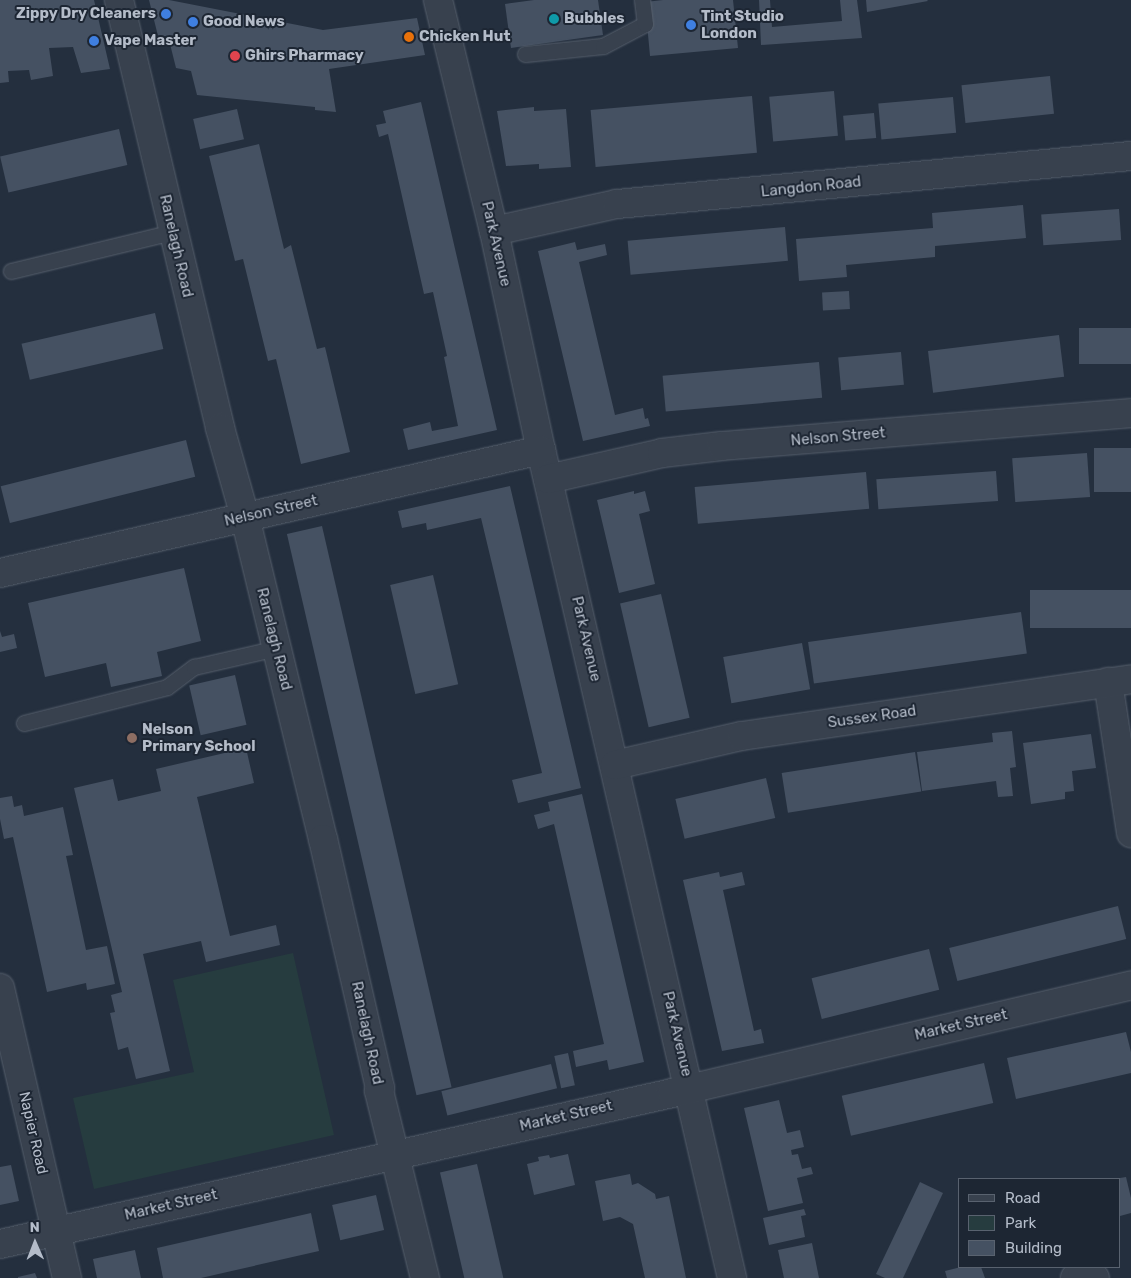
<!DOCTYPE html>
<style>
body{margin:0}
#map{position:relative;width:1131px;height:1278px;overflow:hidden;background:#242f3e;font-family:Rubik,sans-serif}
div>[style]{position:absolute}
.green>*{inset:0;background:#263c3f}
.building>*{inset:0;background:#455162;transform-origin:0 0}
.roads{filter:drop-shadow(0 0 1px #565f6c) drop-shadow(0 0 1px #565f6c)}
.lane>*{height:15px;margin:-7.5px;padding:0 7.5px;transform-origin:7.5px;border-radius:7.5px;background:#38414e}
.street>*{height:28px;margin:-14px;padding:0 14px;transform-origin:14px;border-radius:14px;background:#38414e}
.dots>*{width:14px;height:14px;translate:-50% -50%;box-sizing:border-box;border:2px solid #1d2633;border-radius:50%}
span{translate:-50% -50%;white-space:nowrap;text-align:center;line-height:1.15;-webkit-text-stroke:4px #1d2633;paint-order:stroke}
.poi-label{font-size:15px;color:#b4bcc9;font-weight:700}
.right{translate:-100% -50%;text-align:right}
.left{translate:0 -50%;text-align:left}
.street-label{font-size:15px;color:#b4bcc9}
.legend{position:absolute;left:958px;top:1178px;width:162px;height:90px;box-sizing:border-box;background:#1d2633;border:1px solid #59626f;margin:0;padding:6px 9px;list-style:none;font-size:15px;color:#b4bcc9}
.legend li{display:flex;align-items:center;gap:10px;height:25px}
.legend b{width:25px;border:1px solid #59626f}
.north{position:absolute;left:10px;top:1218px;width:50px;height:50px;-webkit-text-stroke:4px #1d2633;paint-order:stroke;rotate:359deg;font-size:14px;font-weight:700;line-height:20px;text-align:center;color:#b4bcc9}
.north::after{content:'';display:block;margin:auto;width:18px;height:22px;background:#b4bcc9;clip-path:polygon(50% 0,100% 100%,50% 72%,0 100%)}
</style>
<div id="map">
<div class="green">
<i style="clip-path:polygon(293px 953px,334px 1135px,94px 1189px,73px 1098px,194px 1072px,173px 980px)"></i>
</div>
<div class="building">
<i style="clip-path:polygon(0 0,94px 0,110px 69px,81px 73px,73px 47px,49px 48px,53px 76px,31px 80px,29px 70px,8px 71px,9px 82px,0 83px)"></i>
<i style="clip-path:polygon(149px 0,169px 0,323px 30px,417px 18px,425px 55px,329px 69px,336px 112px,315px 110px,315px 107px,197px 95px,191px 71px,176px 68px,168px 36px,158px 36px)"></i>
<i style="clip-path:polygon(534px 0,598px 0,603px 35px,511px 48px,505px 4px)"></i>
<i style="clip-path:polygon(663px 0,733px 0,738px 48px,650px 56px,645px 2px)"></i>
<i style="clip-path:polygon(759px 0,770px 0,772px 27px,842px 21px,840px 0,857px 0,862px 38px,761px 45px)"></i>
<i style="clip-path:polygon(866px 0,927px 0,928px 1px,867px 12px)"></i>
<i style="left:1050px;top:76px;width:38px;height:89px;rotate:84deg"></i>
<i style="left:834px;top:91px;width:45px;height:65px;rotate:85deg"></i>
<i style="left:752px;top:96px;width:57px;height:162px;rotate:85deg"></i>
<i style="left:953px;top:97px;width:36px;height:75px;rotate:85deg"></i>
<i style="clip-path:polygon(421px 102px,497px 430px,408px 450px,403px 429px,430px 422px,432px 431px,458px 426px,444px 357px,447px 356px,433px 292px,424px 294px,388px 134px,379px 137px,376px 125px,386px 123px,383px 111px)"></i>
<i style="clip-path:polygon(534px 107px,534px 111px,566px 109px,571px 167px,539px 169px,539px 164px,506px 166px,497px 111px)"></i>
<i style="left:237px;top:109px;width:31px;height:45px;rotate:77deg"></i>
<i style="left:874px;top:113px;width:25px;height:31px;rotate:85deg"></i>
<i style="left:119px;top:129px;width:37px;height:122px;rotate:77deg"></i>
<i style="clip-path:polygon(259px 144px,284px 249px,291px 245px,317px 349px,325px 347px,350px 452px,301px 464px,276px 359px,268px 361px,243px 259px,235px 261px,209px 156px)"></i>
<i style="clip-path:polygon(1023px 205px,1026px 238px,935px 246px,935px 257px,846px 265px,847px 277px,799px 281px,796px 239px,933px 228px,932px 213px)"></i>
<i style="left:1119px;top:209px;width:31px;height:78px;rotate:86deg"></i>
<i style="left:785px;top:227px;width:34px;height:158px;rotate:85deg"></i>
<i style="clip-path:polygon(575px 242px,577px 250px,605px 244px,607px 255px,579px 262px,615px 415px,643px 408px,645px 419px,648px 418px,650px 426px,583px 441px,538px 251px)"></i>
<i style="left:849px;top:291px;width:18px;height:27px;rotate:87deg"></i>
<i style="left:155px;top:313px;width:37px;height:137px;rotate:77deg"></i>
<i style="left:1131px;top:328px;width:36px;height:52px;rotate:90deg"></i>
<i style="left:1059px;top:335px;width:42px;height:132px;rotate:83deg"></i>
<i style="left:901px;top:352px;width:33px;height:63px;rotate:85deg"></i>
<i style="left:819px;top:362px;width:36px;height:157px;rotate:85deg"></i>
<i style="left:186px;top:440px;width:38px;height:191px;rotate:76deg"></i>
<i style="left:1131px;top:448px;width:44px;height:37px;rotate:90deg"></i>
<i style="left:1087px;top:453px;width:44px;height:75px;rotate:86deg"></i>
<i style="left:996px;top:471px;width:30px;height:120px;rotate:86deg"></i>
<i style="left:866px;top:472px;width:37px;height:172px;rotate:85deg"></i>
<i style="clip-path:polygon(510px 486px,581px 788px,518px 803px,512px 780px,542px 773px,481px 518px,427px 530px,426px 523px,402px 528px,398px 511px)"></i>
<i style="clip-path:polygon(634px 491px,634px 494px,645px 491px,650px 511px,639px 514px,655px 584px,619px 593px,597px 500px)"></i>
<i style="left:322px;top:526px;width:576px;height:36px;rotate:77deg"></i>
<i style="clip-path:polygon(184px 568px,201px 641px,157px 652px,162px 676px,111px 687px,106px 663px,45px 677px,28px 603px)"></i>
<i style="left:433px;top:575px;width:112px;height:44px;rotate:77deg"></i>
<i style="left:1131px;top:590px;width:38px;height:101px;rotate:90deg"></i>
<i style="left:661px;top:594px;width:127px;height:42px;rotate:77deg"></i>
<i style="left:1021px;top:612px;width:42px;height:215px;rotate:82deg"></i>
<i style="clip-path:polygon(0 631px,2px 637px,14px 634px,17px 648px,0 652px)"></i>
<i style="left:802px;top:643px;width:47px;height:80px;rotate:80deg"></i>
<i style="left:235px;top:675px;width:51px;height:47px;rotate:77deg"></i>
<i style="clip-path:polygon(1012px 731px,1016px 767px,1010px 768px,1013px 796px,998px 797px,996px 781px,922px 791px,917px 752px,993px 742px,992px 733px)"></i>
<i style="clip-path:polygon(1091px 734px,1096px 768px,1072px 771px,1074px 791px,1065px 792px,1065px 799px,1031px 804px,1023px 743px)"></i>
<i style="clip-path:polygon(246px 748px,254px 783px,197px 797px,230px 936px,276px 925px,280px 945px,206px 962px,201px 941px,143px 954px,170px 1071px,136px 1079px,128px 1047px,118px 1050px,110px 1013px,115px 1012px,111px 995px,122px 992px,74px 788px,113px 779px,118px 801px,161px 791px,156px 769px)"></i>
<i style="left:915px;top:752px;width:40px;height:135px;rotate:81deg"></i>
<i style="left:766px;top:778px;width:41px;height:93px;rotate:77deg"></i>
<i style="clip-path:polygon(582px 794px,644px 1062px,609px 1070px,607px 1060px,576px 1067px,573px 1051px,604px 1044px,554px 824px,538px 829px,534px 815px,550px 811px,548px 802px)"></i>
<i style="clip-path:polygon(12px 796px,14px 807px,22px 805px,24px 816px,63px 807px,73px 855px,66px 856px,86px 950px,107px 946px,115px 984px,87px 990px,86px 983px,47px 992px,13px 837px,4px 839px,0 819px,0 798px)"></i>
<i style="clip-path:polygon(719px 872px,720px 877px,742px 872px,745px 885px,723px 890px,754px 1031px,761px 1029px,764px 1043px,722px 1051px,683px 880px)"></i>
<i style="left:1118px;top:906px;width:34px;height:174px;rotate:76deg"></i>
<i style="left:929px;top:949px;width:42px;height:121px;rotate:76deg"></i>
<i style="clip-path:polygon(1126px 1032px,1131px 1052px,1131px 1073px,1016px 1099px,1007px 1058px)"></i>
<i style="left:568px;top:1053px;width:33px;height:14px;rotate:78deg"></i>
<i style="left:984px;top:1063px;width:41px;height:146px;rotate:77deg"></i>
<i style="left:551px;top:1064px;width:25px;height:113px;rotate:76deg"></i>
<i style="clip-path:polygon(779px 1100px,787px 1133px,800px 1130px,804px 1147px,791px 1150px,792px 1155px,798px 1154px,802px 1169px,811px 1167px,813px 1174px,797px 1178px,803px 1203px,768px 1211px,744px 1108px)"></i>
<i style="clip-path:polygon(568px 1154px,575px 1185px,534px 1195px,527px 1164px,539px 1161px,538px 1157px,549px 1155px,550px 1158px)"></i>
<i style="left:477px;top:1164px;width:117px;height:38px;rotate:77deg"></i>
<i style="clip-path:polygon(11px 1165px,19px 1201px,0 1205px,0 1167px)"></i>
<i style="clip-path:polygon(630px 1174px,632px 1185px,638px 1183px,655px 1194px,656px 1199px,669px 1196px,686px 1278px,645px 1278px,633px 1224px,620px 1217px,603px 1221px,595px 1181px)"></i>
<i style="clip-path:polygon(1126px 1177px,1131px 1198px,1131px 1213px,1120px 1216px,1120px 1178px)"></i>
<i style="clip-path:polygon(920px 1182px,943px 1193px,903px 1278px,885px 1278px,876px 1274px)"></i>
<i style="left:376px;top:1195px;width:36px;height:45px;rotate:77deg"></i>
<i style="clip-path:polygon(804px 1209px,806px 1215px,801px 1216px,805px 1237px,769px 1245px,763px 1218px)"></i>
<i style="clip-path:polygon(311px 1213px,319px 1251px,201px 1278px,163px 1278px,157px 1248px)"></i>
<i style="clip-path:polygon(812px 1243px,819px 1278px,784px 1278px,778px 1250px)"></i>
<i style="clip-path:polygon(135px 1250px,141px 1278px,97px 1278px,93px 1259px)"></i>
<i style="clip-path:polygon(961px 1267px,981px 1267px,985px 1278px,947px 1278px,945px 1271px)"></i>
<i style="clip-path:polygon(35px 1273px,37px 1278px,18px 1278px,18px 1277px)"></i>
</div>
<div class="roads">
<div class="lane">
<i style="left:525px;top:54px;width:78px;rotate:-5.9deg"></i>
<i style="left:603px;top:46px;width:47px;rotate:-27.6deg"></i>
<i style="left:645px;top:24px;width:24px;rotate:-97deg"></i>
<i style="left:11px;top:271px;width:166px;rotate:-13.6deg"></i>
<i style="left:24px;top:723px;width:147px;rotate:-14.1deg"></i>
<i style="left:167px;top:687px;width:34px;rotate:-37deg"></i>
<i style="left:194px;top:667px;width:85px;rotate:-12.9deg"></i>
</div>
<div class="street">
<i style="left:119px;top:0;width:440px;rotate:76.7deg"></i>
<i style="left:220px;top:428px;width:92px;rotate:74.3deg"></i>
<i style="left:245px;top:517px;width:331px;rotate:76.4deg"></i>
<i style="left:323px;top:839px;width:255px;rotate:77.1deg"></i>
<i style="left:380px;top:1088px;width:3px;rotate:108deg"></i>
<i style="left:379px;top:1091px;width:193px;rotate:76.2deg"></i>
<i style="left:438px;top:0;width:238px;rotate:76.4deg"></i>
<i style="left:494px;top:231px;width:224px;rotate:77.9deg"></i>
<i style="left:541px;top:450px;width:850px;rotate:77.01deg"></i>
<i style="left:494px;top:231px;width:126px;rotate:-12.4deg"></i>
<i style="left:617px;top:204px;width:516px;rotate:-5.34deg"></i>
<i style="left:548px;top:479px;width:117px;rotate:-12.8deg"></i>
<i style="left:662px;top:453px;width:60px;rotate:-6.7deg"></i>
<i style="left:722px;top:446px;width:410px;rotate:-4.6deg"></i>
<i style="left:0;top:573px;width:555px;rotate:-12.81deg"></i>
<i style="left:1108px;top:682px;width:153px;rotate:81.3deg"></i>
<i style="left:615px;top:765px;width:130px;rotate:-12.9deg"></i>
<i style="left:742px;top:736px;width:393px;rotate:-8.3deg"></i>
<i style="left:0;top:988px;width:298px;rotate:77deg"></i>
<i style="left:0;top:1244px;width:689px;rotate:-12.66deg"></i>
<i style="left:672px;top:1093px;width:472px;rotate:-13.2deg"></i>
<i style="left:1075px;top:1278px;width:7px;rotate:-16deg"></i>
<i style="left:1082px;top:1276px;width:13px;rotate:9deg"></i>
</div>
</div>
<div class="dots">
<i style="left:166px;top:14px;background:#3f7fe0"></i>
<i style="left:554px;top:19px;background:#0f9aa8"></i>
<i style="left:193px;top:22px;background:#3f7fe0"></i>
<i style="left:691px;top:25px;background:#3f7fe0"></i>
<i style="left:409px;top:37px;background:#e8710a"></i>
<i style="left:94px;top:41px;background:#3f7fe0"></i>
<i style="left:235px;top:56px;background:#e0444e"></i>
<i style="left:132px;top:738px;background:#8d6e63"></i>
</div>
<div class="poi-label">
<span class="right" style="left:156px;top:14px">Zippy Dry Cleaners</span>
<span class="left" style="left:701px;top:25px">Tint Studio<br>London</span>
<span class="left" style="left:564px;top:19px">Bubbles</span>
<span class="left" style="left:203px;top:22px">Good News</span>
<span class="left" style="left:419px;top:37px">Chicken Hut</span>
<span class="left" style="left:104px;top:41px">Vape Master</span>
<span class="left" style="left:245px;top:56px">Ghirs Pharmacy</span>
<span class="left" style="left:142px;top:738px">Nelson<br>Primary School</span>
</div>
<div class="street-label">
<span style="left:811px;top:187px;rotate:-6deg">Langdon Road</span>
<span style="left:496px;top:244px;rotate:77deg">Park Avenue</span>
<span style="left:176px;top:246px;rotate:77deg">Ranelagh Road</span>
<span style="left:838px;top:437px;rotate:-5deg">Nelson Street</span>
<span style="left:271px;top:511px;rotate:-13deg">Nelson Street</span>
<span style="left:274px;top:639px;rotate:76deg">Ranelagh Road</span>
<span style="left:586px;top:639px;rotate:77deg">Park Avenue</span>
<span style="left:872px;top:717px;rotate:-8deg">Sussex Road</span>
<span style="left:961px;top:1025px;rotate:-13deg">Market Street</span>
<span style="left:367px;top:1033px;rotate:78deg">Ranelagh Road</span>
<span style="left:677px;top:1034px;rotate:77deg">Park Avenue</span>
<span style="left:566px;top:1116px;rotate:-13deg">Market Street</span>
<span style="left:33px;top:1133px;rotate:77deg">Napier Road</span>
<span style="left:171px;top:1205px;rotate:-13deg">Market Street</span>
</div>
<ul class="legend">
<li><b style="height:6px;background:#38414e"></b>Road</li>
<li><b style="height:14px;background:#263c3f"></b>Park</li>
<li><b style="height:14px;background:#455162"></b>Building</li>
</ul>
<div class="north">N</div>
</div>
